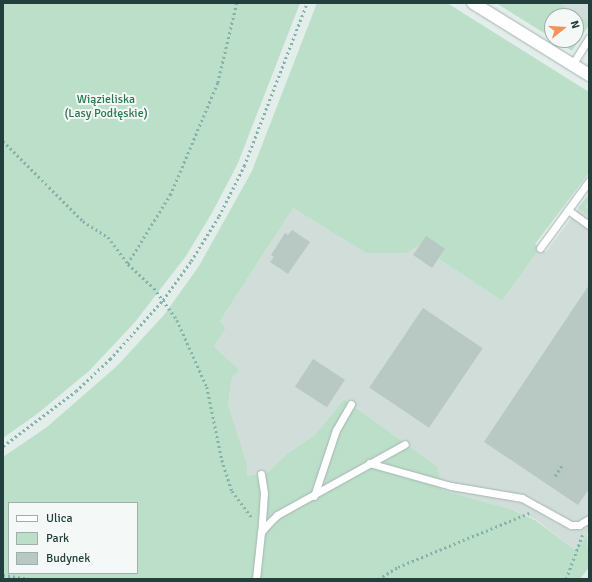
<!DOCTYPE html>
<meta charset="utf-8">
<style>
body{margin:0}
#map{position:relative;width:592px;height:582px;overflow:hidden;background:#e3edea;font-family:Signika,sans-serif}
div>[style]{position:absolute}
.built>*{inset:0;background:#d1ddd9}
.green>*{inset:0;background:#bbdfc9}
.building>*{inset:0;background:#b8c8c3;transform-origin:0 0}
.path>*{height:2.5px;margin-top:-1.25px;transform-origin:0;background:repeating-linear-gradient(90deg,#82b2a9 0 2px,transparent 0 5px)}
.roads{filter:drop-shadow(0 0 1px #a5b5b2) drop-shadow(0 0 1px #a5b5b2)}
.service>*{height:7px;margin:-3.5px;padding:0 3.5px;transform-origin:3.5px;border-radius:3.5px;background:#fff}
.minor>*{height:12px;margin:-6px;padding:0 6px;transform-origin:6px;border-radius:6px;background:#fff}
span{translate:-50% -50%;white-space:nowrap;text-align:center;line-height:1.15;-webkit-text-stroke:4px #f4f9f7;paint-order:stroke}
.park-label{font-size:12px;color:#2a7851}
.frame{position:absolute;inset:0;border:4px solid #223f3b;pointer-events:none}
.legend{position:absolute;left:8px;top:502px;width:130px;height:72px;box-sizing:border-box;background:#f4f9f7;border:1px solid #a0afac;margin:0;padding:5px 7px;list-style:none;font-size:12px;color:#223f3b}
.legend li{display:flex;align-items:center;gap:8px;height:20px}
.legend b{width:20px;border:1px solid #a0afac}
.north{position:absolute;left:544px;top:8px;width:40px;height:40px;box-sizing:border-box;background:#f4f9f7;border:1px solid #a0afac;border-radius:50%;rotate:73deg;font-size:11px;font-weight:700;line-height:16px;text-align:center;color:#223f3b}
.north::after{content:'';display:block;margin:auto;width:14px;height:18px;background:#f79157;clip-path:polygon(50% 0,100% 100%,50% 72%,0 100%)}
</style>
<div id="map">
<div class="built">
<i style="clip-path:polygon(559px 3px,589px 3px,589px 22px)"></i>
<i style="clip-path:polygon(589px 194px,589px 531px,575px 550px,535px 519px,510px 509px,442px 490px,438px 467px,344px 399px,315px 435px,287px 454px,268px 472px,247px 476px,247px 464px,228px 406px,232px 377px,214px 347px,226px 328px,220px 321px,293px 208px,366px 253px,426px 236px,445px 249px,439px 259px,502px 301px,540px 248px,546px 252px)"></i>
</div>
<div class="green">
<i style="clip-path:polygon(3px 3px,300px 3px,238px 163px,213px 211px,186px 256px,135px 322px,89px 371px,37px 414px,3px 438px)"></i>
<i style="clip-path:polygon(evenodd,317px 3px,447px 3px,589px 92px,589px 173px,535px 244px,540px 248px,502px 301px,439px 259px,445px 249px,426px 237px,422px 243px,406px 253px,366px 253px,293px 208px,220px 321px,226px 328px,214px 347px,239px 370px,232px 377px,228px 405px,247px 464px,247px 476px,268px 472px,287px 454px,315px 435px,344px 399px,438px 467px,442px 490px,510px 509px,535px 520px,575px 550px,587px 534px,589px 567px,580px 579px,3px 579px,3px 457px,47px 427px,117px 366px,164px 315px,199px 266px,252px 171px,317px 3px,9px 503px,137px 503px,137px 573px,9px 573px,9px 503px)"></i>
<i style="clip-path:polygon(496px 3px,559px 3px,589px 22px,589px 25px,572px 51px,555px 40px,576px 40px,576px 16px,552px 16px,552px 38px)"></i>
<i style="clip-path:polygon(589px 194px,589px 202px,585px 207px,589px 210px,589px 216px,578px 208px)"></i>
</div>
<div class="building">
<i style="clip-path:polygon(292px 230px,310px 242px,288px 274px,270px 262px,274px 257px,271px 255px,285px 233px,288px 235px)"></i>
<i style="left:426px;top:236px;width:23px;height:23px;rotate:34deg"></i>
<i style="clip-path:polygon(589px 285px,589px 489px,578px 505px,484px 442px)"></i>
<i style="left:423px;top:308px;width:72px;height:96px;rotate:34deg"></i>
<i style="left:313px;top:359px;width:38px;height:33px;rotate:33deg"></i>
</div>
<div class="path">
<i style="left:237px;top:3px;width:82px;rotate:103.4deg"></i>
<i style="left:218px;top:83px;width:121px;rotate:112.9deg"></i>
<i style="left:171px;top:194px;width:82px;rotate:121.6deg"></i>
<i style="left:128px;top:264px;width:35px;rotate:43deg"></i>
<i style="left:154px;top:288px;width:39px;rotate:54deg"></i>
<i style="left:177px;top:320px;width:73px;rotate:65.9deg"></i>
<i style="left:207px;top:387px;width:75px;rotate:78.4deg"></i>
<i style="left:222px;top:460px;width:33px;rotate:72deg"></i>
<i style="left:232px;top:491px;width:34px;rotate:53deg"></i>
<i style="left:3px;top:141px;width:113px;rotate:45deg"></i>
<i style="left:83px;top:221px;width:30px;rotate:33deg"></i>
<i style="left:108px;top:237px;width:34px;rotate:53deg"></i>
<i style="left:3px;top:446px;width:91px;rotate:-37deg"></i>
<i style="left:76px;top:391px;width:47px;rotate:-43.3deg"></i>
<i style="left:110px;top:359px;width:79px;rotate:-48.1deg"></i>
<i style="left:163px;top:300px;width:48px;rotate:-54.3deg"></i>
<i style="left:191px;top:261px;width:53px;rotate:-58.1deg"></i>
<i style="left:219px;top:216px;width:56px;rotate:-63.4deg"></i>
<i style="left:244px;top:166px;width:175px;rotate:-68.9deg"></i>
<i style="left:555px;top:476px;width:15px;rotate:-58deg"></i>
<i style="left:3px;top:575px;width:28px;rotate:8deg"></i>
<i style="left:378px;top:579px;width:23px;rotate:-31deg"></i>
<i style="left:398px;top:567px;width:142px;rotate:-22.4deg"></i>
<i style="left:566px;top:579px;width:49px;rotate:-69.7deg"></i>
</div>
<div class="roads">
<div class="service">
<i style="left:572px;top:65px;width:32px;rotate:-58deg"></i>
<i style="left:589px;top:181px;width:36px;rotate:126deg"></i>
<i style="left:568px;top:210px;width:26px;rotate:36deg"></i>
<i style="left:540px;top:248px;width:47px;rotate:-53.6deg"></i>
<i style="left:369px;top:463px;width:85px;rotate:15.7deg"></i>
<i style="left:451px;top:486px;width:72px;rotate:9.6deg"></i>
<i style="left:522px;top:498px;width:56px;rotate:28.9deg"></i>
<i style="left:571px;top:525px;width:8px"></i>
<i style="left:579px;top:525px;width:12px;rotate:-31deg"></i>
<i style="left:261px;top:474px;width:19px;rotate:81deg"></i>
<i style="left:264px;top:493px;width:39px;rotate:94deg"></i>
<i style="left:314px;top:496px;width:70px;rotate:-71.6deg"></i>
<i style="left:336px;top:430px;width:30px;rotate:-60deg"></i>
<i style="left:256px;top:579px;width:47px;rotate:-83.9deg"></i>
<i style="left:261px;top:532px;width:9px;rotate:-49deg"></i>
<i style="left:267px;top:525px;width:14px;rotate:-45deg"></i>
<i style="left:277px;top:515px;width:146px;rotate:-29deg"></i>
</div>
<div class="minor">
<i style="left:473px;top:3px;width:137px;rotate:31.8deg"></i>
</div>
</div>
<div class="park-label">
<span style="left:106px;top:107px">Wiązieliska<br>(Lasy Podłęskie)</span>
</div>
<div class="frame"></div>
<ul class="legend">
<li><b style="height:5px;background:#fff"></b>Ulica</li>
<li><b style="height:11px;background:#bbdfc9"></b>Park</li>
<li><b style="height:11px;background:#b8c8c3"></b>Budynek</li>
</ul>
<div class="north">N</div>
</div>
